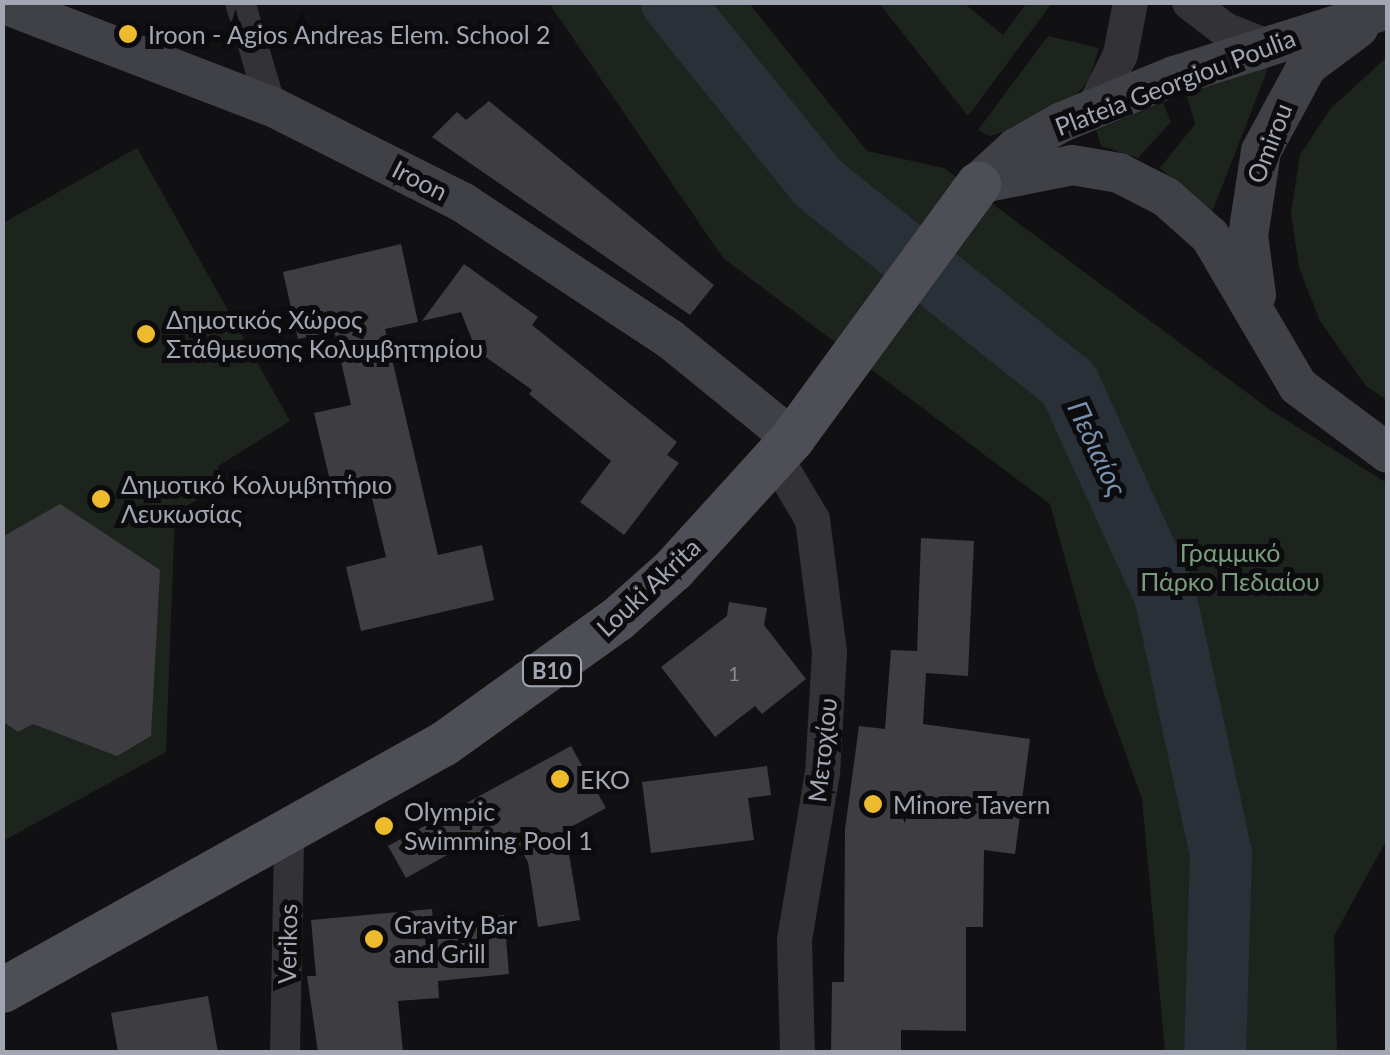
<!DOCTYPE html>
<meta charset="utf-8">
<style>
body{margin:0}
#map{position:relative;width:1390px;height:1055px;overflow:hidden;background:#111012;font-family:Lato,sans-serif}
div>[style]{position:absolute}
.green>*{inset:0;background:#1d241e}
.river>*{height:62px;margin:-31px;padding:0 31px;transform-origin:31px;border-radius:31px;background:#293037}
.building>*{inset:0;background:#3d3d42}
.minor>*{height:30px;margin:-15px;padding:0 15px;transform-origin:15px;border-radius:15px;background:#323237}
.tertiary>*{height:35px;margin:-17.5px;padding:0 17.5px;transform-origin:17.5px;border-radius:17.5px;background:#323237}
.secondary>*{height:40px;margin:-20px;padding:0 20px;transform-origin:20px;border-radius:20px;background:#404147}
.primary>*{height:45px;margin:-22.5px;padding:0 22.5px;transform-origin:22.5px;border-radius:22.5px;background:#4e4f56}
.dots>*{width:28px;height:28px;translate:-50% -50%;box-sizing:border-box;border:5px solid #0c0b0d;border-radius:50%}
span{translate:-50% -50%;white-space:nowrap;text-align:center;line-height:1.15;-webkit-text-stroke:10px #0c0b0d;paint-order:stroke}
.number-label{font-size:20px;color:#898c96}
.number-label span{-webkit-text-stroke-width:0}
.shield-label span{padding:2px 8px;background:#0c0b0d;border:2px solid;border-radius:8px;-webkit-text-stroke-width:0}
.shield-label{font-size:22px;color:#a2a6b2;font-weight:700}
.poi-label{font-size:25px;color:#a2a6b2}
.left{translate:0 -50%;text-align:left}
.street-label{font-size:25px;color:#a2a6b2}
.park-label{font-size:25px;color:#799d7e}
.water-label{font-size:28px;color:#7991ae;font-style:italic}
.frame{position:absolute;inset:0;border:5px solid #a2a6b2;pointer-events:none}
</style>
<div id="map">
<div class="green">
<i style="clip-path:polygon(549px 3px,749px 3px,867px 151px,944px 168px,1269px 409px,1387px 483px,1387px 839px,1334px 936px,1337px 1052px,1165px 1052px,1142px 799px,1096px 671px,1050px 504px,723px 258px)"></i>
<i style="clip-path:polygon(879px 3px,964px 3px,1003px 35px,1027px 3px,1052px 3px,968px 116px)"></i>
<i style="clip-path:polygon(1048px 36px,1099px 48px,1089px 80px,1068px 104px,1012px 129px,990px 136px,978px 130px)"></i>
<i style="clip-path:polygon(1387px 57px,1388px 57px,1387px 400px,1367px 387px,1320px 321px,1299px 268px,1291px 213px,1300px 155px,1331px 108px)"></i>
<i style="clip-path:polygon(1262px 63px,1268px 68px,1211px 215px,1160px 168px,1195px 124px,1186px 93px)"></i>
<i style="clip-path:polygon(1163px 103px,1171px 122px,1138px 158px,1101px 146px,1096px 130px)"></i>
<i style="clip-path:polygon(137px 148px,290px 421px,218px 466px,223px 484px,175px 513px,166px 752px,3px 841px,3px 223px)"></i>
</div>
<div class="river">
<i style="left:672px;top:2px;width:233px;rotate:51.1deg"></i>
<i style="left:818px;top:183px;width:322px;rotate:38.7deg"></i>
<i style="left:1069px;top:384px;width:232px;rotate:65.5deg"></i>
<i style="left:1165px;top:595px;width:265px;rotate:77.8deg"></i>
<i style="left:1221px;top:854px;width:198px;rotate:91.7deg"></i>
</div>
<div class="building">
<i style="clip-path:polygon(489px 101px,714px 285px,690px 315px,432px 137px,457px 112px,466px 120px)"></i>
<i style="clip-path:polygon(401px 244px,418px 322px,385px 329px,438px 555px,482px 545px,494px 600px,361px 631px,346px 567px,386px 557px,368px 481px,332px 489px,314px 413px,351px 405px,334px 331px,298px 339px,283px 272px)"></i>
<i style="clip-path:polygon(464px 264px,538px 317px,532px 325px,677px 442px,667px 455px,679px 463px,624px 535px,580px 502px,611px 461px,529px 394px,532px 390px,476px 350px,461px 312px,422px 321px)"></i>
<i style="clip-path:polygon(60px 504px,160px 570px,151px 736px,117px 756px,33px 724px,18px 732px,2px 721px,2px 537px)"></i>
<i style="clip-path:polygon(921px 538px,974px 541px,968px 676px,926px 673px,923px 724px,1030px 739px,1015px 854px,984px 850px,983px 927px,966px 927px,966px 1031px,901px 1030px,901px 1052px,831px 1052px,832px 982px,844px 982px,845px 829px,859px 726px,885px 729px,891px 650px,917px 651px)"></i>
<i style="clip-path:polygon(729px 602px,767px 608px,764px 625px,806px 679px,762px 714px,755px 706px,715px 737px,661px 667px,727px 616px)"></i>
<i style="clip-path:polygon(571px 746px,606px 808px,565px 830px,580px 920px,538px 927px,528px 862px,510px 831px,480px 847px,476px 839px,406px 878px,388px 846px)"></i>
<i style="clip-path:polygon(767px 766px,771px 795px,748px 798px,754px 840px,651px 853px,642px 782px)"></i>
<i style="clip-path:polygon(432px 909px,433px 921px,504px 915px,509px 974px,438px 981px,439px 998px,398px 1001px,403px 1052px,318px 1052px,307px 976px,316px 976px,311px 920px)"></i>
<i style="clip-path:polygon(208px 996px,218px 1052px,118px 1052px,111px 1013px)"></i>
</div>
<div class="minor">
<i style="left:240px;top:2px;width:109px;rotate:73.4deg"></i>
<i style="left:285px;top:1052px;width:217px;rotate:-88.9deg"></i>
</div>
<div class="tertiary">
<i style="left:1189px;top:2px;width:44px;rotate:37.6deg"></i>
<i style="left:1224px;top:29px;width:43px;rotate:21.8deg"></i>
<i style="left:1092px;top:110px;width:63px;rotate:-63.4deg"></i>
<i style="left:1120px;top:54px;width:53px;rotate:-79.1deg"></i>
<i style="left:775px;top:457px;width:72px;rotate:59.2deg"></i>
<i style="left:812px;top:519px;width:134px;rotate:82.7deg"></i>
<i style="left:829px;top:652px;width:120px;rotate:93.3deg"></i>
<i style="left:822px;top:772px;width:170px;rotate:99.5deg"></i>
<i style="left:794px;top:940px;width:112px;rotate:88.5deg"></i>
</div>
<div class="secondary">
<i style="left:2px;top:3px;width:288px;rotate:21deg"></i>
<i style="left:271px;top:106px;width:214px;rotate:26.7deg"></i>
<i style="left:462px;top:202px;width:249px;rotate:33.4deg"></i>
<i style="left:670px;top:339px;width:157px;rotate:39.1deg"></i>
<i style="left:981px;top:180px;width:47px;rotate:-42.4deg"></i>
<i style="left:1016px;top:148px;width:53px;rotate:-29.5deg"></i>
<i style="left:1062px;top:122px;width:121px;rotate:-22.3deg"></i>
<i style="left:1174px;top:76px;width:224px;rotate:-17.4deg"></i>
<i style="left:978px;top:184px;width:96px;rotate:-11.4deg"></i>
<i style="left:1072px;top:165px;width:48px;rotate:9.7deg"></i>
<i style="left:1119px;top:173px;width:53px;rotate:27.1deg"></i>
<i style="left:1166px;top:197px;width:59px;rotate:41.6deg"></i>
<i style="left:1210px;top:236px;width:174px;rotate:59.6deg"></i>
<i style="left:1298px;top:386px;width:112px;rotate:36.7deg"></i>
<i style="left:1256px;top:295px;width:60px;rotate:-97.7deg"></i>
<i style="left:1248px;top:236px;width:86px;rotate:-81.3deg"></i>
<i style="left:1261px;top:151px;width:97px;rotate:-61.6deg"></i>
<i style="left:1307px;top:66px;width:64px;rotate:-36.7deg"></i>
</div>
<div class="primary">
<i style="left:2px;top:990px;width:506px;rotate:-29.2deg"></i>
<i style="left:444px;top:743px;width:214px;rotate:-35.7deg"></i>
<i style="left:618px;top:618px;width:74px;rotate:-41.7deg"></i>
<i style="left:673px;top:569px;width:177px;rotate:-47.7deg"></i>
<i style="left:792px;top:438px;width:315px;rotate:-53.8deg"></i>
</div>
<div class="dots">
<i style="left:128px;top:34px;background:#edbb2d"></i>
<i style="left:146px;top:334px;background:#edbb2d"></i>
<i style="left:101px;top:499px;background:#edbb2d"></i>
<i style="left:560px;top:779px;background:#edbb2d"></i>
<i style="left:873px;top:804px;background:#edbb2d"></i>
<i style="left:384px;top:826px;background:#edbb2d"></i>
<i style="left:374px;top:939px;background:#edbb2d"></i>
</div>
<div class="number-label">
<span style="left:734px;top:673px">1</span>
</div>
<div class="shield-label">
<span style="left:552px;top:671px">B10</span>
</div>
<div class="poi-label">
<span class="left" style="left:148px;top:34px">Iroon - Agios Andreas Elem. School 2</span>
<span class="left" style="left:166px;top:334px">Δημοτικός Χώρος<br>Στάθμευσης Κολυμβητηρίου</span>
<span class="left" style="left:121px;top:499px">Δημοτικό Κολυμβητήριο<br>Λευκωσίας</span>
<span class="left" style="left:580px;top:779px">EKO</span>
<span class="left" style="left:893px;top:804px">Minore Tavern</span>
<span class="left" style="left:404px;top:826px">Olympic<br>Swimming Pool 1</span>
<span class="left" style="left:394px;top:939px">Gravity Bar<br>and Grill</span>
</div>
<div class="street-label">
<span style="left:1175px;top:82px;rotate:-21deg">Plateia Georgiou Poulia</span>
<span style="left:1269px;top:143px;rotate:-69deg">Omirou</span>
<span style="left:420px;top:180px;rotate:27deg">Iroon</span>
<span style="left:648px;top:587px;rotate:-43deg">Louki Akrita</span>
<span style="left:822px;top:750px;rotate:-84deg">Μετοχίου</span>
<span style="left:287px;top:944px;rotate:-89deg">Verikos</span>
</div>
<div class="park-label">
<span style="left:1230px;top:567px">Γραμμικό<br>Πάρκο Πεδιαίου</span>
</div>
<div class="water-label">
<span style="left:1098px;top:448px;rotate:65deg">Πεδιαίος</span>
</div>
<div class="frame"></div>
</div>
